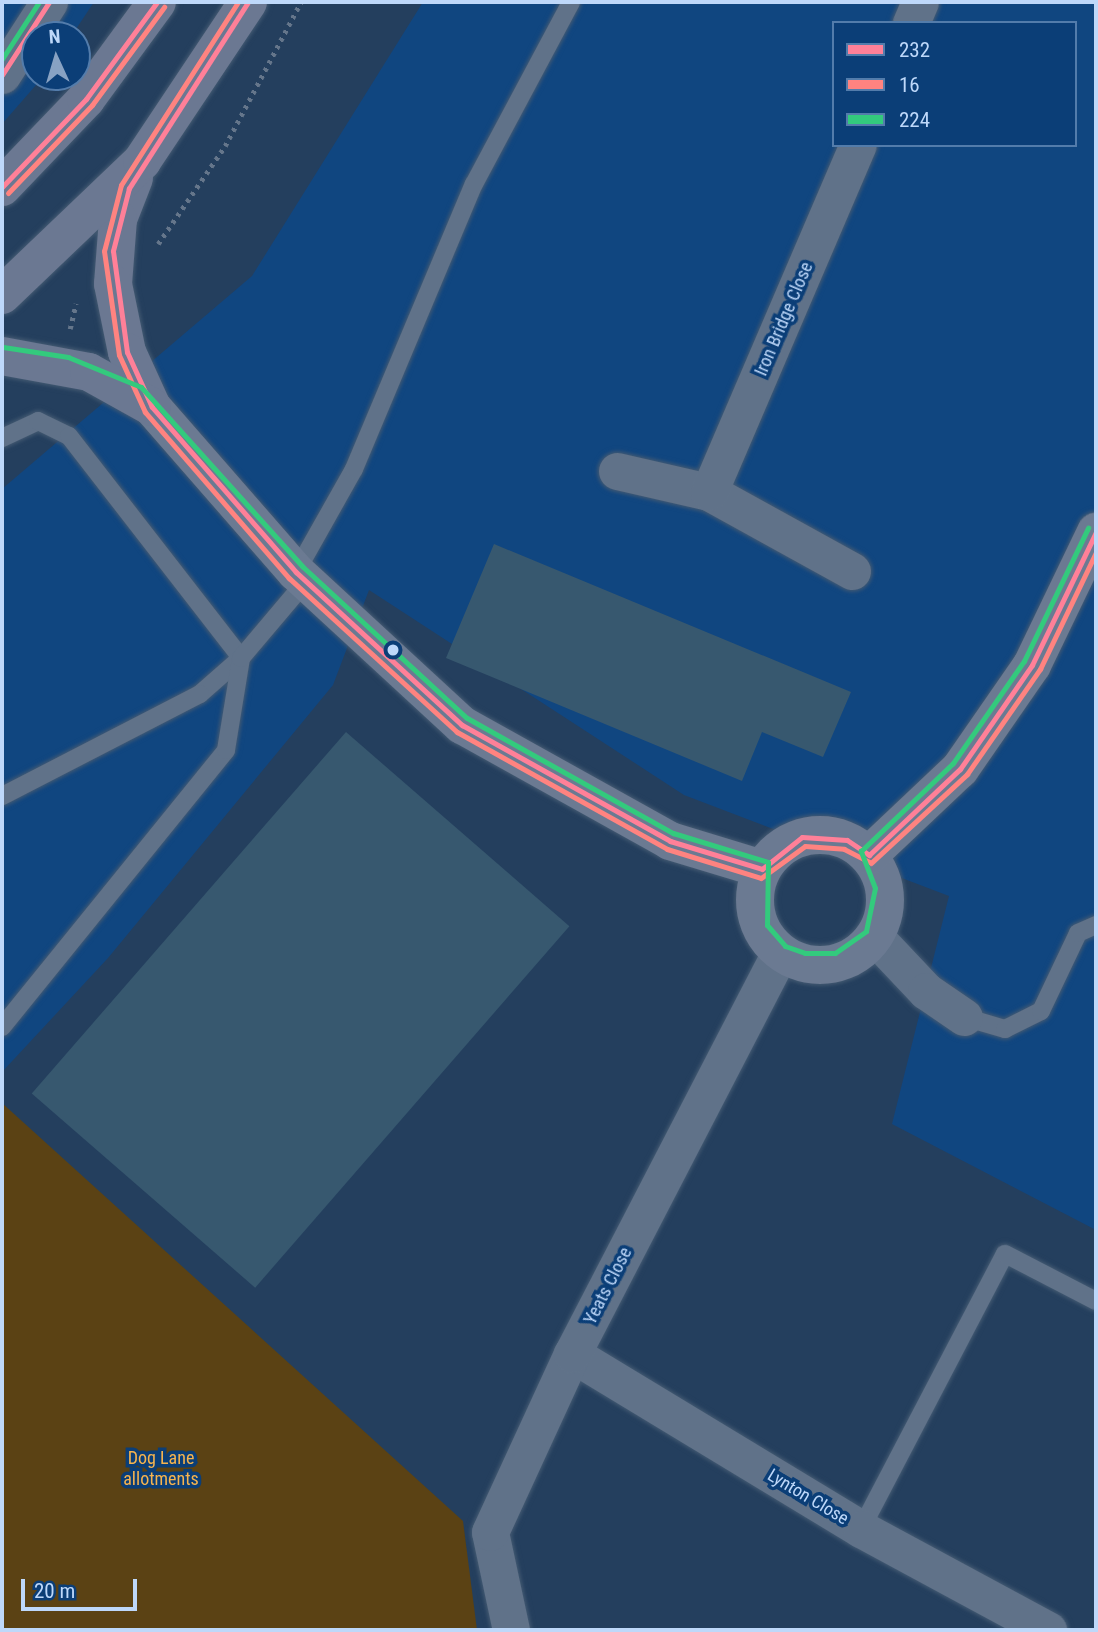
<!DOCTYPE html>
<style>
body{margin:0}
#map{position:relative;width:1098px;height:1632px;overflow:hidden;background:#243f5e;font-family:"Roboto Condensed",sans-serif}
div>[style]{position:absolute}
.built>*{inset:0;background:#104680}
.green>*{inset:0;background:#5b4214}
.building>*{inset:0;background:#37586f;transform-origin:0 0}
.path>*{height:4.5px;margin-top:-2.25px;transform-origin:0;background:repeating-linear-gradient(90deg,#65768b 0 3.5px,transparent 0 8.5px)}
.roads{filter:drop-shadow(0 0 2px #445a72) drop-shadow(0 0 2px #445a72)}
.service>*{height:18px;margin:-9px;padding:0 9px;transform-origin:9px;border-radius:9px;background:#607289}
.minor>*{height:37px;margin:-18.5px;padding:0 18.5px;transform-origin:18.5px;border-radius:18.5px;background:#607289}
.secondary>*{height:38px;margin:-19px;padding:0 19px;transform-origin:19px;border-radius:19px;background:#6b7a92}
.secondary>.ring{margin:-19px;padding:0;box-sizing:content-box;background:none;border:38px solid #6b7a92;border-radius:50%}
.trunk>*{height:38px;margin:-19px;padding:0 19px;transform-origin:19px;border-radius:19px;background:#6b7892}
.bus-1>*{height:5px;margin:-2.5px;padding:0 2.5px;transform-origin:2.5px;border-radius:2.5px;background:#ff8098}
.bus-2>*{height:5px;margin:-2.5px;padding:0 2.5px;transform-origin:2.5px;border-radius:2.5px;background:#ff8380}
.bus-3>*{height:5px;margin:-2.5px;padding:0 2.5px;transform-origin:2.5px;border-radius:2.5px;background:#33ca7d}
.dots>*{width:19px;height:19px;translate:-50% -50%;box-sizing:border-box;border:4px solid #0b3e77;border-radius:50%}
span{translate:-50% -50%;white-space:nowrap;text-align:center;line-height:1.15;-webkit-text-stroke:7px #0b3e77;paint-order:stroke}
.street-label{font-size:18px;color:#bed8fa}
.park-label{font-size:18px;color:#f7b44e}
.frame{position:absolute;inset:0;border:4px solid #bed8fa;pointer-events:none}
.legend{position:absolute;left:832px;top:21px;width:245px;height:126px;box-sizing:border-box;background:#0b3e77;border:2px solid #537cab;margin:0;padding:9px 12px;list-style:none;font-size:21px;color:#bed8fa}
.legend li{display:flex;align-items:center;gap:14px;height:35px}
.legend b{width:35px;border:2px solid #537cab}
.north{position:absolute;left:21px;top:21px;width:70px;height:70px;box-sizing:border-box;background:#0b3e77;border:2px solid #537cab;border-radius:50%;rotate:356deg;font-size:19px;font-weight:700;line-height:28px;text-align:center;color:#bed8fa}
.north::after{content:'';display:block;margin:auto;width:24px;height:32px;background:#88a2c3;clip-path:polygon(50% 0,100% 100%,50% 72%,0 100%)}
.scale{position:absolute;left:21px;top:1579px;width:116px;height:32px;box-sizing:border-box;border:4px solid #bed8fa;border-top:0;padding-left:9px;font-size:21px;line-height:24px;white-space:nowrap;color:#bed8fa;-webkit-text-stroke:5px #0b3e77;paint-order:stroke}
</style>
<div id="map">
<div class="built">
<i style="clip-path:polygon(2px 2px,94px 2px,72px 35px,35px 35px,35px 77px,43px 77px,2px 124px)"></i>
<i style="clip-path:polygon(evenodd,423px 2px,1096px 2px,1096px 1230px,892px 1124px,949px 896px,684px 795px,369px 590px,333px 685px,108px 958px,2px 1072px,2px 489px,252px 276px,423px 2px,834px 23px,1075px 23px,1075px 145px,834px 145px,834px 23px)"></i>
</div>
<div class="green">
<i style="clip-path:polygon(2px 1103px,463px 1521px,477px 1630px,2px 1630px)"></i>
</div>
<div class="building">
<i style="clip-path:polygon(494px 544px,851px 692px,823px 757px,762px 732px,742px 781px,446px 658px)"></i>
<i style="left:346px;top:732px;width:296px;height:479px;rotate:41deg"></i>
</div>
<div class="path">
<i style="left:158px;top:244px;width:119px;rotate:-55.6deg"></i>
<i style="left:225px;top:146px;width:163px;rotate:-62.2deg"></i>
<i style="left:70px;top:329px;width:26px;rotate:-77deg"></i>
</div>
<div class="roads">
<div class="service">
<i style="left:2px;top:438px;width:40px;rotate:-25deg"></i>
<i style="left:38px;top:421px;width:34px;rotate:26deg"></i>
<i style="left:69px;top:436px;width:281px;rotate:52.2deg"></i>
<i style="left:241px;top:658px;width:55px;rotate:138.7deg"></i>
<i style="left:200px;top:694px;width:223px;rotate:152.7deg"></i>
<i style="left:296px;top:572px;width:118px;rotate:-60.6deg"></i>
<i style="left:354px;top:469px;width:309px;rotate:-67.2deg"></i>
<i style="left:474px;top:184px;width:206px;rotate:-61.9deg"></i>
<i style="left:964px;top:1017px;width:43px;rotate:16.3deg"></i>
<i style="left:1005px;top:1029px;width:40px;rotate:-26.6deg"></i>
<i style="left:1041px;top:1011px;width:86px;rotate:-64.6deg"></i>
<i style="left:1078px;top:933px;width:20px;rotate:-24deg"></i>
<i style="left:2px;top:1027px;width:356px;rotate:-51deg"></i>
<i style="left:226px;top:750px;width:93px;rotate:-80.7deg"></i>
<i style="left:241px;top:658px;width:101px;rotate:-49.8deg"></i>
<i style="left:861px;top:1529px;width:310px;rotate:-62.4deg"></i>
<i style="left:1005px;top:1254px;width:102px;rotate:27.3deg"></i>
</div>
<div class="minor">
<i style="left:911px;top:23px;width:23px;rotate:-67deg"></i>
<i style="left:2px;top:75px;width:87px;rotate:-57.2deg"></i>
<i style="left:617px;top:471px;width:94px;rotate:12.9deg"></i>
<i style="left:852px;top:571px;width:163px;rotate:-151.1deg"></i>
<i style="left:709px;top:492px;width:378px;rotate:-66.8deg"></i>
<i style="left:874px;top:936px;width:76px;rotate:46.6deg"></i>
<i style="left:926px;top:991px;width:46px;rotate:34.4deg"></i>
<i style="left:572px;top:1354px;width:338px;rotate:31.2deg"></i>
<i style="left:861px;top:1529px;width:213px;rotate:28.4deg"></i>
<i style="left:511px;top:1630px;width:100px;rotate:-102.1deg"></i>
<i style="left:490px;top:1532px;width:196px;rotate:-65.3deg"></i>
<i style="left:572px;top:1354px;width:452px;rotate:-62.6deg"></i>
</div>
<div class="secondary">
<i style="left:152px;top:407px;width:219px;rotate:48.9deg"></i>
<i style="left:296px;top:572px;width:226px;rotate:42.7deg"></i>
<i style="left:462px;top:725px;width:238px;rotate:29.1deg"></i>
<i style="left:670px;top:841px;width:96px;rotate:16.9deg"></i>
<i class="ring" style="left:755px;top:835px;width:92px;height:92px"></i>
<i style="left:869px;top:855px;width:125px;rotate:-43.4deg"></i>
<i style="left:960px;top:769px;width:126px;rotate:-55.3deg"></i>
<i style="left:1032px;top:665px;width:148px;rotate:-64.3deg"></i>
</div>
<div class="trunk">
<i style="left:134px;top:178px;width:44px;rotate:111.3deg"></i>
<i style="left:118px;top:219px;width:65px;rotate:94.4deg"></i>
<i style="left:113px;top:284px;width:69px;rotate:78.4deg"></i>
<i style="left:127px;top:352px;width:60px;rotate:65.6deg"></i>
<i style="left:2px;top:187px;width:122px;rotate:-46.3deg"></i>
<i style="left:86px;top:99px;width:120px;rotate:-53.8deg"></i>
<i style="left:2px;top:295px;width:194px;rotate:-43.7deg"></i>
<i style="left:142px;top:161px;width:191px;rotate:-56.3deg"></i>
<i style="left:2px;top:356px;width:88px;rotate:10.4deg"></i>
<i style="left:89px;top:372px;width:72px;rotate:29.1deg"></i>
</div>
</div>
<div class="bus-1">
<i style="left:248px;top:2px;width:221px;rotate:122.6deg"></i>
<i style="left:129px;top:188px;width:65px;rotate:104.3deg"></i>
<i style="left:113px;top:251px;width:102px;rotate:82.1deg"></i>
<i style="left:127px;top:352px;width:60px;rotate:65.6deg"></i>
<i style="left:152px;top:407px;width:219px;rotate:48.9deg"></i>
<i style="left:296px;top:572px;width:226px;rotate:42.7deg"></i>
<i style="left:462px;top:725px;width:238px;rotate:29.1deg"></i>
<i style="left:670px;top:841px;width:96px;rotate:16.9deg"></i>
<i style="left:762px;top:869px;width:51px;rotate:-38.7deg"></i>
<i style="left:802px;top:837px;width:45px;rotate:3.8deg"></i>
<i style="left:847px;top:840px;width:27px;rotate:34deg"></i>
<i style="left:869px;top:855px;width:125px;rotate:-43.4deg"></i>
<i style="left:960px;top:769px;width:126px;rotate:-55.3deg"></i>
<i style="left:1032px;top:665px;width:148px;rotate:-64.3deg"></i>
<i style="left:2px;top:75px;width:87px;rotate:-57.2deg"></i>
<i style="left:2px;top:187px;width:122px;rotate:-46.3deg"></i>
<i style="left:86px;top:99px;width:120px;rotate:-53.8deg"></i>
</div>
<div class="bus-2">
<i style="left:238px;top:2px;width:217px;rotate:122.6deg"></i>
<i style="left:121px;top:185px;width:68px;rotate:104.4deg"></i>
<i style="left:104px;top:251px;width:105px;rotate:81.8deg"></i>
<i style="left:119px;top:355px;width:63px;rotate:65.5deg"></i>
<i style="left:145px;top:412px;width:220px;rotate:49.1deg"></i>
<i style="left:289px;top:578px;width:228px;rotate:42.5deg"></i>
<i style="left:457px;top:732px;width:240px;rotate:29.1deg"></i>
<i style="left:667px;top:849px;width:98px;rotate:17.1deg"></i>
<i style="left:761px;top:878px;width:54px;rotate:-36deg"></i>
<i style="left:805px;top:846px;width:39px;rotate:4deg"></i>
<i style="left:844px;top:849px;width:30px;rotate:27deg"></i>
<i style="left:871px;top:863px;width:131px;rotate:-42.8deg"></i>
<i style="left:967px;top:774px;width:128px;rotate:-55.2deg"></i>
<i style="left:1040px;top:669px;width:130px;rotate:-64.4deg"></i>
<i style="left:8px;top:193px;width:122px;rotate:-46.3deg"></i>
<i style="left:92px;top:105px;width:122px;rotate:-53.7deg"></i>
</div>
<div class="bus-3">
<i style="left:2px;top:59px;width:68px;rotate:-57deg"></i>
<i style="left:3px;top:347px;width:66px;rotate:8.7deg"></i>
<i style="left:68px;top:357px;width:79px;rotate:22.3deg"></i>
<i style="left:141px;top:387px;width:241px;rotate:48deg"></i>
<i style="left:302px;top:566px;width:224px;rotate:42.7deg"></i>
<i style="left:467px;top:718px;width:236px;rotate:29.2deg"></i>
<i style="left:673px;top:833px;width:99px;rotate:17deg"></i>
<i style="left:768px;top:862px;width:63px;rotate:90.9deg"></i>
<i style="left:767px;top:925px;width:28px;rotate:49deg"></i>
<i style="left:785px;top:946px;width:21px;rotate:19deg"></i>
<i style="left:805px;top:953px;width:30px"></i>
<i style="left:835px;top:953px;width:38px;rotate:-35deg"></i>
<i style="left:866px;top:931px;width:44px;rotate:-78.2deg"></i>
<i style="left:875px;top:888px;width:40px;rotate:-111deg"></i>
<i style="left:861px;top:851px;width:127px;rotate:-43.7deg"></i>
<i style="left:953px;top:763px;width:124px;rotate:-55.2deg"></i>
<i style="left:1024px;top:661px;width:148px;rotate:-64.3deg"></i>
</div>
<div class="dots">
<i style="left:393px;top:650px;background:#bed8fa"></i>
</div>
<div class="street-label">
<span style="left:784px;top:319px;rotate:-67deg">Iron Bridge Close</span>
<span style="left:608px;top:1286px;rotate:-63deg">Yeats Close</span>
<span style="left:808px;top:1497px;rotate:31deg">Lynton Close</span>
</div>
<div class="park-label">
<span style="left:161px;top:1469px">Dog Lane<br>allotments</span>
</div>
<div class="frame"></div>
<ul class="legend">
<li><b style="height:9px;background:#ff8098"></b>232</li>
<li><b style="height:9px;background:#ff8380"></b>16</li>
<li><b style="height:9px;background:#33ca7d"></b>224</li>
</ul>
<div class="north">N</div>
<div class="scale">20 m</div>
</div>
